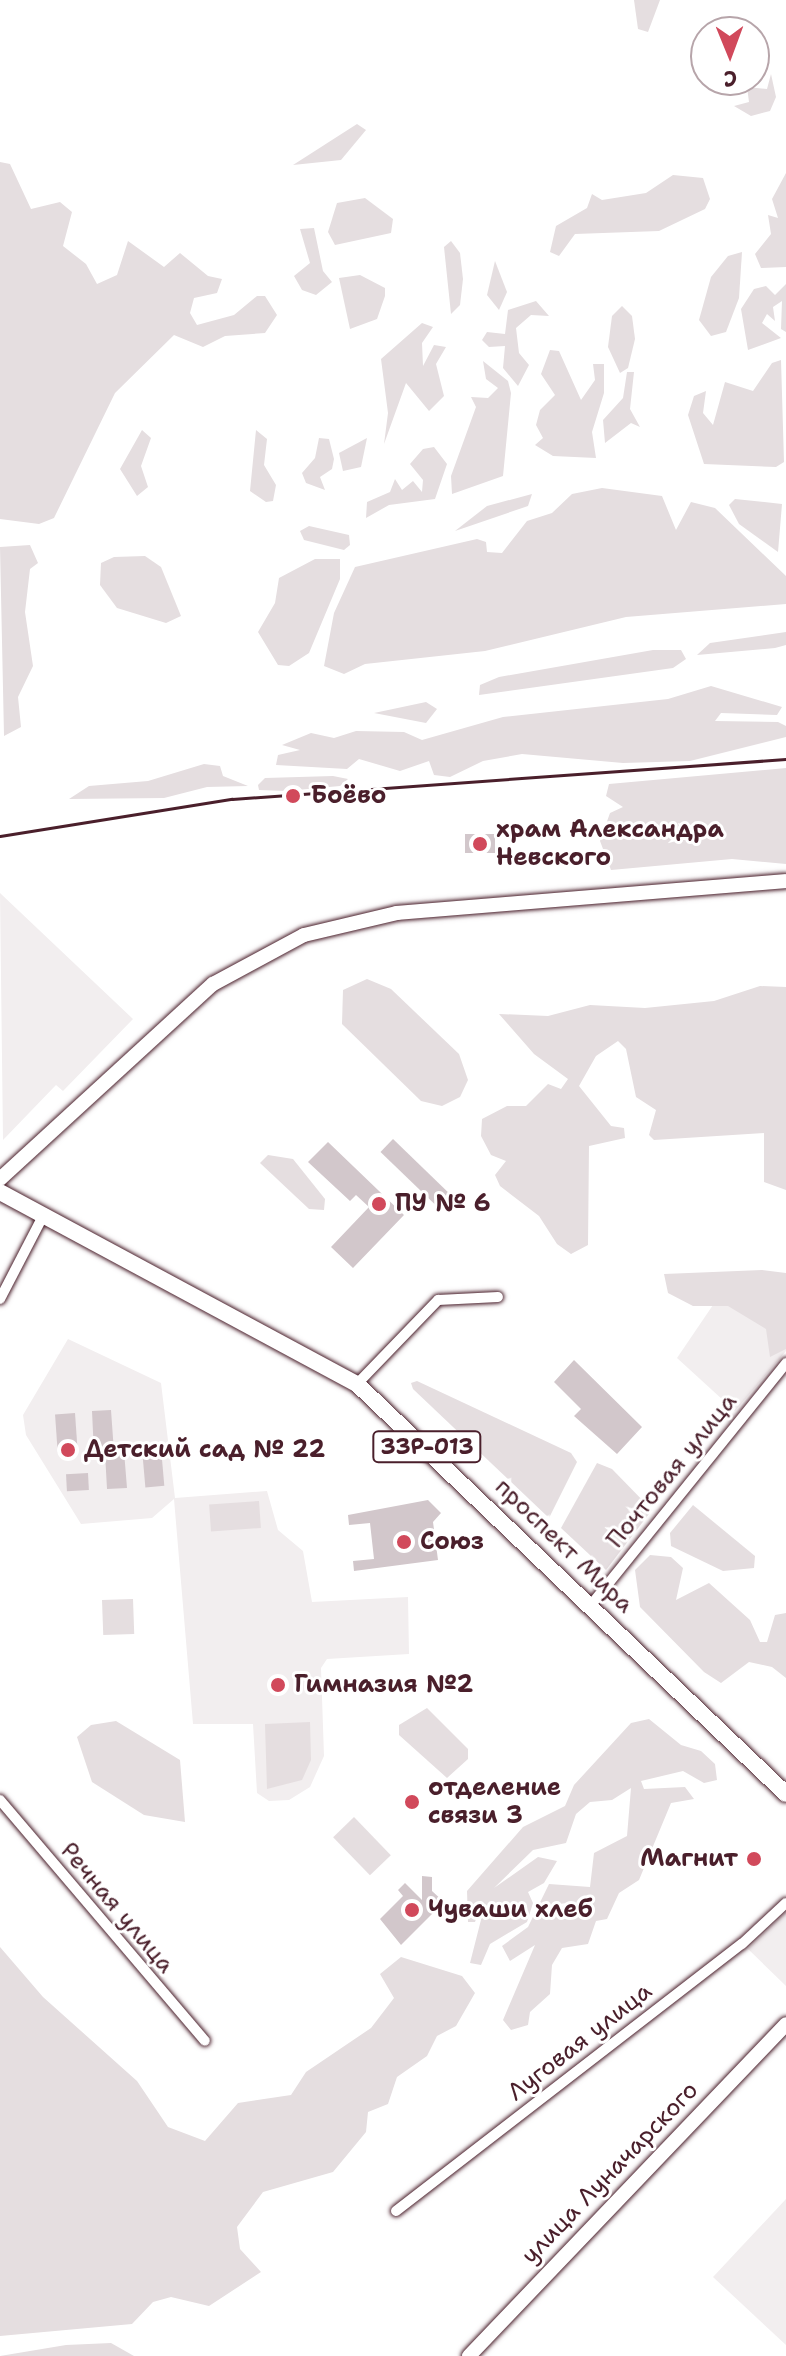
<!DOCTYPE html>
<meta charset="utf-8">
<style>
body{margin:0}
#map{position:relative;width:786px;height:2356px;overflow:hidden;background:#fff;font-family:"Shantell Sans",sans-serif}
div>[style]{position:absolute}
.built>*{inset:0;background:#f2eeef}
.green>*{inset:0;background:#e5dee0;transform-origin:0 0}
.building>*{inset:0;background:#d2c7cb;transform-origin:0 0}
.roads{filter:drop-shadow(0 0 2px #4a1f2b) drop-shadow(0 0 2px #4a1f2b)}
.minor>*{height:10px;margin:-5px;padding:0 5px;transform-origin:5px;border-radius:5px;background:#fff}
.tertiary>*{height:14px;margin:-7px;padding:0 7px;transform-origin:7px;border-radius:7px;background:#fff}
.secondary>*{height:14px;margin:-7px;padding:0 7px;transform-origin:7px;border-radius:7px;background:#fff}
.primary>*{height:16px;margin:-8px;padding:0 8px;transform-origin:8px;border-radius:8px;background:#fff}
.rail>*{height:3px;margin:-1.5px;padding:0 1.5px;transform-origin:1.5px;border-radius:1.5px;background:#4a1f2b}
.dots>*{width:22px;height:22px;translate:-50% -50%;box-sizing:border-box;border:4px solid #fff;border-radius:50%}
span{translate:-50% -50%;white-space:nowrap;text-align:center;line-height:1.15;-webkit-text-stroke:6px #fff;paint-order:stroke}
.shield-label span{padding:2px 6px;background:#fff;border:2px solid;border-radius:6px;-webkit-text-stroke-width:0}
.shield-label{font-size:22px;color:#4a1f2b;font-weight:700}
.poi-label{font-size:24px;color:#4a1f2b;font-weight:700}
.left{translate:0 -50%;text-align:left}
.right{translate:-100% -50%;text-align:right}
.street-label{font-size:24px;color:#4a1f2b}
.north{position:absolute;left:690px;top:16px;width:80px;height:80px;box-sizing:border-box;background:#fff;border:2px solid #b7a5aa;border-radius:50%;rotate:179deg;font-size:22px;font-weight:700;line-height:32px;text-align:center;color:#4a1f2b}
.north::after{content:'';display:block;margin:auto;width:28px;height:36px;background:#d1495b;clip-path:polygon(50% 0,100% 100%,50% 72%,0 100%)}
</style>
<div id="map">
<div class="built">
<i style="clip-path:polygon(0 893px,133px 1019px,63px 1091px,56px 1085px,3px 1140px)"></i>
<i style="clip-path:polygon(732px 1277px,786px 1281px,786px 1351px,735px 1411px,677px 1358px)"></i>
<i style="clip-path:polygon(68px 1339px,161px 1383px,175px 1498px,267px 1491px,278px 1530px,303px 1551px,312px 1602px,408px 1597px,409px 1654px,327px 1659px,321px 1668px,324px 1756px,310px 1787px,289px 1800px,269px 1801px,257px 1793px,253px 1724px,193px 1724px,174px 1499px,152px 1518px,81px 1524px,26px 1435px,23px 1415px)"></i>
<i style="clip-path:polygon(786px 1912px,786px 1986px,748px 1949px)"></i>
<i style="clip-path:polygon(786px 2199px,786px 2345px,713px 2277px)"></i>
</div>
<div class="green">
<i style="clip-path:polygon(634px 0,660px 0,648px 32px,638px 29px)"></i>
<i style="clip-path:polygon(771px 74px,776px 97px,770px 111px,751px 116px,734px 106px,749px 102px,747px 87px,767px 89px)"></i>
<i style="clip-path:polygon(357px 124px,366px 130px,341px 160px,293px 165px)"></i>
<i style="clip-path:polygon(0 162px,10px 164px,31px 209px,60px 202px,72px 212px,63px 246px,86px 264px,97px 284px,117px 275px,128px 241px,164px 267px,180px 253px,208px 276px,222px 279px,217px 293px,194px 298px,190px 313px,197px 325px,234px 315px,257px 296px,265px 296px,277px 315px,265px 333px,225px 336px,203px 347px,174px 335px,115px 393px,54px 518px,39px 524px,0 519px)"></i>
<i style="clip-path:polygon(786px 173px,786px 267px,761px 268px,755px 254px,771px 234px,768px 215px,778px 218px,772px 199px)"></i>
<i style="clip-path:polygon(673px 175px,703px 178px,710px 199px,705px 209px,659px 231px,575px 234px,559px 256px,550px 252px,556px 226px,587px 208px,592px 194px,602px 200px,646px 193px)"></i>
<i style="clip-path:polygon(365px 198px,393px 219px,391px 233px,335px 245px,328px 232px,337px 203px)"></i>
<i style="clip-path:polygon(314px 228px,323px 271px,332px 282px,316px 295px,302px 290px,294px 276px,310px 263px,300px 229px)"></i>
<i style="clip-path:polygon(451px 241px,460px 253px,463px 279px,460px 305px,451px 314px,444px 247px)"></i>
<i style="clip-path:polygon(742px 252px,739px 298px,726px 332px,711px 336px,699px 320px,711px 277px,728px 256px)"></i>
<i style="clip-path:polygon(495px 261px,507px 292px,499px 310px,487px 295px)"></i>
<i style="clip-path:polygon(360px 275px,385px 288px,385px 296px,377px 319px,350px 329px,339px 278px)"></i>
<i style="clip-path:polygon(786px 284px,786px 332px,781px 329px,782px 301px,773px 307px,775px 321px,767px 314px,762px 323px,781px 338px,748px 350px,741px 309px,754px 289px,766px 286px,775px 295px)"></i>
<i style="clip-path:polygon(536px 301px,549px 316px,531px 315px,516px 328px,519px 353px,529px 365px,518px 386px,503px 368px,505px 346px,489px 347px,482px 340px,487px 332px,505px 334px,508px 310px)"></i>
<i style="clip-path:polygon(622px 306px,632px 316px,635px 339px,628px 368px,620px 373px,608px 347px,612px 316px)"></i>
<i style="clip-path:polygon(422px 323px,433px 327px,422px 343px,423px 366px,434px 345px,446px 347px,436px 364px,444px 396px,429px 411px,406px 383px,384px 444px,388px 413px,381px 359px)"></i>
<i style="clip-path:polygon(550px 350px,559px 351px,581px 400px,595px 380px,593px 364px,604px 364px,604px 393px,592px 432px,596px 458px,553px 456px,535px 445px,543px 438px,536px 425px,540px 410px,555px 395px,541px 374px)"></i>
<i style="clip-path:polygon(781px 360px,784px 462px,776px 467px,704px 464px,688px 415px,694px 396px,706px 391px,703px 413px,713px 425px,725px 382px,753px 391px,772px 363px)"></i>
<i style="clip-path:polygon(483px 361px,508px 381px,511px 393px,503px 476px,452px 494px,451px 476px,476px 407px,471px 397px,488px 398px,498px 388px,486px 379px)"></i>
<i style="clip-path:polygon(627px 372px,634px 372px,630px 409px,640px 427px,631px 423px,605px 443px,603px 420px,623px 398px)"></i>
<i style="clip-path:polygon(142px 430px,151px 438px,141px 466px,148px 487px,137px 496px,120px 469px)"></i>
<i style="clip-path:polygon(256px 430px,267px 439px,264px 465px,276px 485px,273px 501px,266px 502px,250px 491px)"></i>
<i style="clip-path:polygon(319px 438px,329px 439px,334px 459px,332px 469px,320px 477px,325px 490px,306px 483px,302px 473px,315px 458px)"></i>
<i style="clip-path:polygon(367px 438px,361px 467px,343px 471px,339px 453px)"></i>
<i style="clip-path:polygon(434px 447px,447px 464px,435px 499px,389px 505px,366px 518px,367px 502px,390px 492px,395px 479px,402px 490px,413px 481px,422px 492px,423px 480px,410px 464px,423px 449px)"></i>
<i style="clip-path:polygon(602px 488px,662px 496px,676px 530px,691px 502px,715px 508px,786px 576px,786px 604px,626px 617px,485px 651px,365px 664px,344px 674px,324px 666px,334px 613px,355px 567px,477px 539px,486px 542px,487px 552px,502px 553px,527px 521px,552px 513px,572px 494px)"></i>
<i style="clip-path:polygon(532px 494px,528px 506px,455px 531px,487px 506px)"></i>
<i style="clip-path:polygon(735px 499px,782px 504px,778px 552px,739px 524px,729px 505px)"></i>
<i style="clip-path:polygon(309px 526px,349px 535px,350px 545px,344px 550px,304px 540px,300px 531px)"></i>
<i style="clip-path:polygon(30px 545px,38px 563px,30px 569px,25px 612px,33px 666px,18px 697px,21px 727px,4px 736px,0 547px)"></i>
<i style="clip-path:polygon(114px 557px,145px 556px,161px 567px,181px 616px,166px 623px,117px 608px,100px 585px,101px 563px)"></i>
<i style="clip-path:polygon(315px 559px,340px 559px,340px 579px,309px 653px,289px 666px,278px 665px,258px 632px,275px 603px,279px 578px)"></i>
<i style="clip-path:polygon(786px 632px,786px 645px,775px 648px,697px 655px,710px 643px)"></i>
<i style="clip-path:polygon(653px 650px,681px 650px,686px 659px,673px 668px,479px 695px,480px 685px,499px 677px)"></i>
<i style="clip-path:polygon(711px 686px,782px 707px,777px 715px,721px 713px,715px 721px,778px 722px,786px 726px,786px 737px,690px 761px,623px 763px,522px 754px,483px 761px,450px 777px,434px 775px,429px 761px,400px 771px,359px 759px,347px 769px,276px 765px,278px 755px,300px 750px,282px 745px,311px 733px,334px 738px,356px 731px,404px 732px,422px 740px,503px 717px,668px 699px)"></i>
<i style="clip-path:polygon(426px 702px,437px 709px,426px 723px,374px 713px)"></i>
<i style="clip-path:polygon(204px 764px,220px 766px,223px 776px,248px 786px,207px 787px,164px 798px,69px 799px,89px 786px,148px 781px)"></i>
<i style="clip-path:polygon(786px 768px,786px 864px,732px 859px,611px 870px,600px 841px,610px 813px,623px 807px,606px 796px,609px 784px)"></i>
<i style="clip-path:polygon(333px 776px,348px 779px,340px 786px,286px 791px,259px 790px,258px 785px,265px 778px)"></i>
<i style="clip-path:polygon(367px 979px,391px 989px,459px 1054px,468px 1080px,460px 1097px,442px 1106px,421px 1101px,342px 1024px,343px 990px)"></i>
<i style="clip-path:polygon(760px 986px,786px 987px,786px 1190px,764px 1182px,764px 1133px,654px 1140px,649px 1135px,656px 1110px,636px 1097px,626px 1049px,618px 1041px,596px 1056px,579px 1086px,611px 1126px,624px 1128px,625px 1138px,589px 1146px,588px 1245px,571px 1254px,557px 1244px,539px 1216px,500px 1186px,495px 1175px,506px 1161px,491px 1155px,481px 1136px,482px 1119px,507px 1106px,526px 1106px,548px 1084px,561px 1089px,568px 1079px,534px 1054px,499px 1014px,548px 1016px,590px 1005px,645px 1008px,714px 1001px)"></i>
<i style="clip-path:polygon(268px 1155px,293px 1159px,325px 1199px,324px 1210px,309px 1209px,260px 1163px)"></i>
<i style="clip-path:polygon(762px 1270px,786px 1273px,786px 1349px,770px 1357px,766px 1329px,728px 1306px,693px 1306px,668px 1293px,664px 1274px)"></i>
<i style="clip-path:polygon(417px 1381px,571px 1453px,577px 1462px,549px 1518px,413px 1389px,411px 1383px)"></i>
<i style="clip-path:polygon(597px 1463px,612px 1469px,652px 1510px,606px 1570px,561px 1528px)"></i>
<i style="left:259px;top:1501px;width:27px;height:50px;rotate:86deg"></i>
<i style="clip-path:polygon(693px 1505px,755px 1556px,754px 1568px,723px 1571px,671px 1546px,670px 1533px)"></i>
<i style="clip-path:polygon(650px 1555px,671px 1557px,683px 1568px,676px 1600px,709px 1583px,750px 1620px,760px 1642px,767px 1642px,775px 1615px,786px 1613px,786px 1678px,772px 1667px,749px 1662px,721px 1683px,704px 1672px,640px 1607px,635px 1570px)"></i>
<i style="left:133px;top:1599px;width:35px;height:31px;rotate:88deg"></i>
<i style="clip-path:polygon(427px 1708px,468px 1749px,468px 1759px,447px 1778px,399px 1735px,399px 1725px)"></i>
<i style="clip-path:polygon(649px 1719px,681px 1745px,701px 1751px,715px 1764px,717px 1780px,704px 1783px,683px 1771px,641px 1781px,644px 1789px,685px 1787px,694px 1799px,671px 1803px,639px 1880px,619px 1893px,607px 1919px,596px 1921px,588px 1944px,562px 1948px,552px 1965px,550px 1994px,530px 2012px,528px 2025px,511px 2030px,503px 2020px,535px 1945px,510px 1961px,502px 1946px,528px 1927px,549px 1884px,590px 1887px,594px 1853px,627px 1836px,631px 1788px,612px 1800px,590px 1802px,576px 1814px,566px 1843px,533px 1850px,494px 1888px,538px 1857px,557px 1861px,544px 1883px,528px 1892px,533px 1903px,527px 1922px,490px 1944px,481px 1965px,470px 1963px,484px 1908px,481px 1905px,475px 1922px,468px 1922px,467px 1891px,523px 1827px,565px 1806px,574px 1785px,631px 1723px)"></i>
<i style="clip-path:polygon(116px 1721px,180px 1760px,185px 1822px,144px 1815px,92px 1782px,77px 1737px,91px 1725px)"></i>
<i style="clip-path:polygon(310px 1722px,311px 1760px,302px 1780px,267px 1789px,265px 1724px)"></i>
<i style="left:354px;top:1817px;width:53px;height:29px;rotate:46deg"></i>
<i style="clip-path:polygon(0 1947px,43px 1997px,137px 2081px,168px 2127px,205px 2141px,238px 2103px,291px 2095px,306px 2072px,371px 2028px,394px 1998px,380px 1974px,401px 1957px,462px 1976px,475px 1993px,456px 2026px,437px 2036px,427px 2056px,397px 2077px,388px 2104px,368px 2112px,366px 2132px,333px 2172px,263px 2192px,237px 2227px,240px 2249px,261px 2272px,209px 2306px,171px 2297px,153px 2302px,132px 2324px,0 2336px)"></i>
<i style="clip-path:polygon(111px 2343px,134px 2356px,0 2356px,66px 2345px)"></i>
</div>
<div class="building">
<i style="left:495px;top:834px;width:19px;height:30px;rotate:90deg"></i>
<i style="left:393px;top:1139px;width:83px;height:18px;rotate:44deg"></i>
<i style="clip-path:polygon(328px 1142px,404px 1215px,353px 1268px,331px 1247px,369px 1207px,356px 1195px,350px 1201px,308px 1162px)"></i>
<i style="clip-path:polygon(574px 1360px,642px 1427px,617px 1454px,574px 1416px,581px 1409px,554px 1382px)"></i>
<i style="clip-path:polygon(111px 1410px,114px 1452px,124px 1451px,127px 1488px,107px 1489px,105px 1453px,94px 1454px,92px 1411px)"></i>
<i style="left:75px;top:1413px;width:39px;height:20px;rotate:86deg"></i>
<i style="left:161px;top:1448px;width:38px;height:19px;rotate:85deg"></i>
<i style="left:88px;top:1473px;width:17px;height:22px;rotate:87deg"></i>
<i style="clip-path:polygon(428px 1500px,441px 1513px,433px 1522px,438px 1560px,354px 1571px,353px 1561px,374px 1559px,370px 1523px,349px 1525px,348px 1515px)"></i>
<i style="clip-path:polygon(422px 1876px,432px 1877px,432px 1891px,444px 1902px,401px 1945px,380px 1919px,403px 1896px,398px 1890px,405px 1883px,422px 1900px)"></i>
</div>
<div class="roads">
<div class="minor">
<i style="left:0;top:1299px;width:96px;rotate:-62.6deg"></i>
<i style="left:357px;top:1384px;width:117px;rotate:-46deg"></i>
<i style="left:438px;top:1300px;width:60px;rotate:-2.9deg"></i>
<i style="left:591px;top:1605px;width:311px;rotate:-51.1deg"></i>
<i style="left:0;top:1800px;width:316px;rotate:49.6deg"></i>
<i style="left:396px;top:2211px;width:437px;rotate:-37.7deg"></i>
<i style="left:742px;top:1944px;width:60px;rotate:-43deg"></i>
</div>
<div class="tertiary">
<i style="left:469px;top:2356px;width:459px;rotate:-46.3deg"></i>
</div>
<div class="secondary">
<i style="left:0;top:1179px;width:289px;rotate:-42.5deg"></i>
<i style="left:213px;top:984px;width:103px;rotate:-28.3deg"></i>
<i style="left:304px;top:935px;width:96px;rotate:-13.3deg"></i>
<i style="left:397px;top:913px;width:390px;rotate:-4.7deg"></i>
</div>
<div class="primary">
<i style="left:0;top:1192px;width:405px;rotate:28.3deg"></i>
<i style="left:357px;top:1384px;width:593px;rotate:43.7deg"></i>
</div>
</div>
<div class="rail">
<i style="left:0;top:836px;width:235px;rotate:-9.1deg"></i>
<i style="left:232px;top:799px;width:555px;rotate:-4.13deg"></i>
</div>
<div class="dots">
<i style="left:293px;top:796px;background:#d1495b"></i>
<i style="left:480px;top:844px;background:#d1495b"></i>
<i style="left:379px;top:1204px;background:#d1495b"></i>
<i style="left:68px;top:1450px;background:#d1495b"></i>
<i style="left:404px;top:1542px;background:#d1495b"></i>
<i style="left:278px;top:1685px;background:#d1495b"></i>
<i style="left:412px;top:1802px;background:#d1495b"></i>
<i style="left:754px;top:1859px;background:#d1495b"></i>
<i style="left:412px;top:1910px;background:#d1495b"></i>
</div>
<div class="shield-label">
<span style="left:427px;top:1447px">33Р-013</span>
</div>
<div class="poi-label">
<span class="left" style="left:311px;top:796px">Боёво</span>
<span class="left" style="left:496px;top:844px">храм Александра<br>Невского</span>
<span class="left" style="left:395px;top:1204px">ПУ № 6</span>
<span class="left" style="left:84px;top:1450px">Детский сад № 22</span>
<span class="left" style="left:420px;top:1542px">Союз</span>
<span class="left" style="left:294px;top:1685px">Гимназия №2</span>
<span class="left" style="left:428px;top:1802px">отделение<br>связи 3</span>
<span class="right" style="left:738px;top:1859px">Магнит</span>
<span class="left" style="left:428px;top:1910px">Чуваши хлеб</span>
</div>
<div class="street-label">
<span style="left:672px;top:1471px;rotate:-51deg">Почтовая улица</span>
<span style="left:564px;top:1546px;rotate:44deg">проспект Мира</span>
<span style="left:117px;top:1908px;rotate:50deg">Речная улица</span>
<span style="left:580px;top:2042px;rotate:-38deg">Луговая улица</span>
<span style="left:610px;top:2173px;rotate:-46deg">улица Луначарского</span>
</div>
<div class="north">С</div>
</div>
